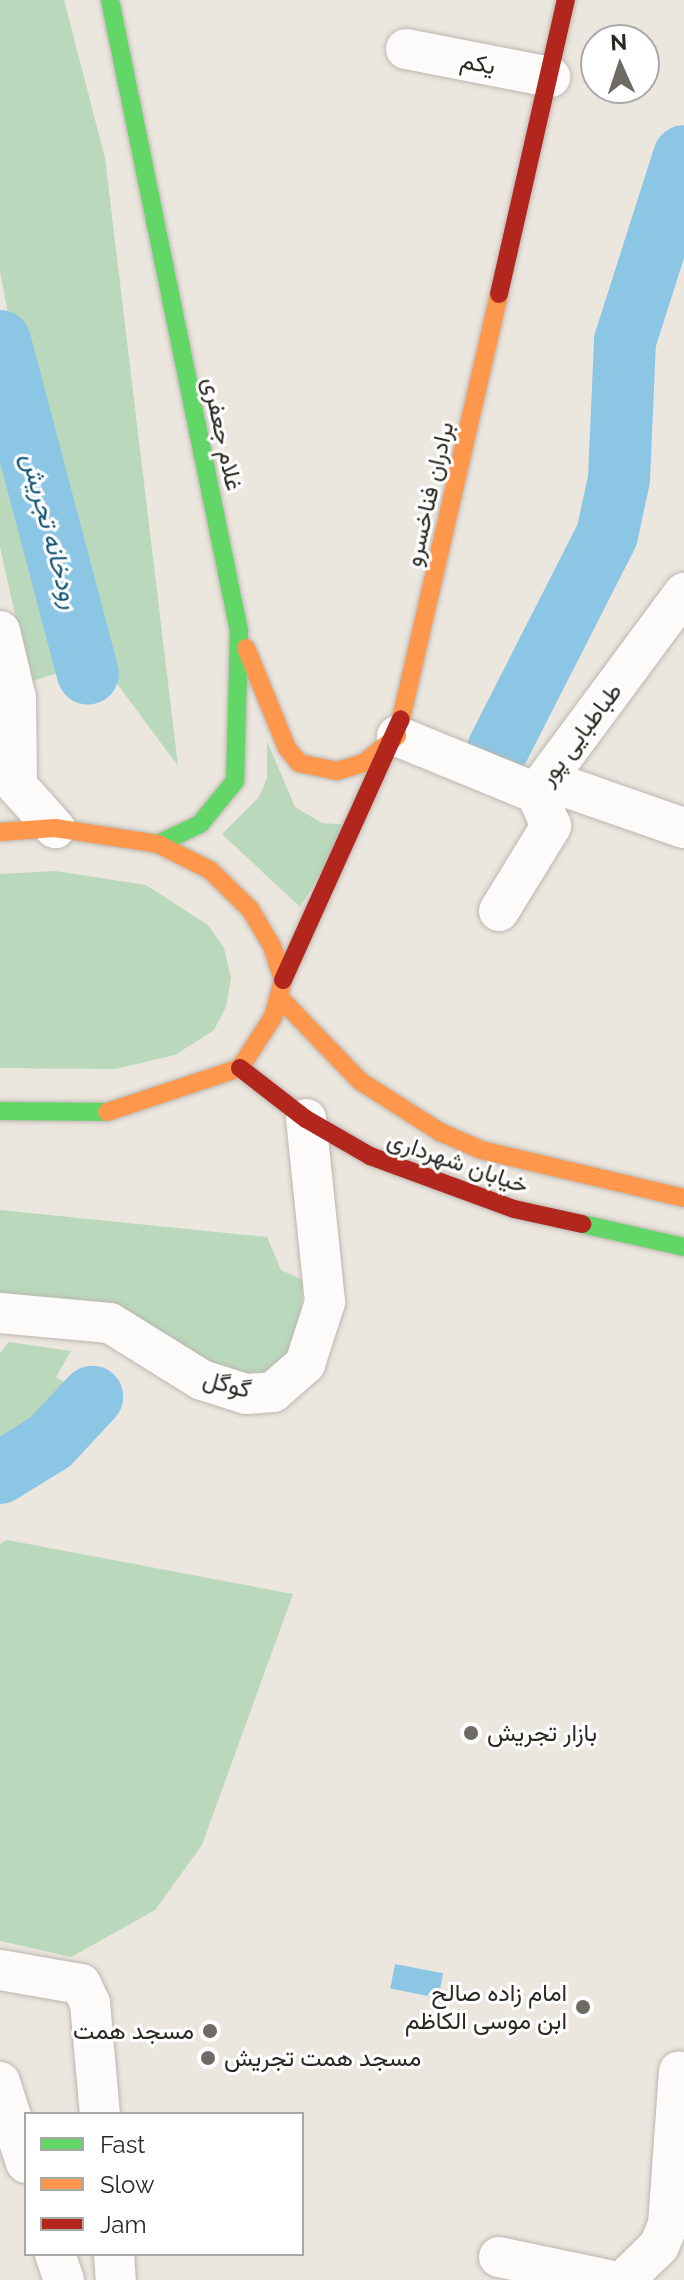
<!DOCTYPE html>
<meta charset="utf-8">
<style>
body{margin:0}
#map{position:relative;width:684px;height:2280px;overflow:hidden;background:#ebe6de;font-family:Raleway,Vazirmatn,sans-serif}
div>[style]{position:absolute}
.green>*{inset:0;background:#bad8bc}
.water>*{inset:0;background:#8cc6e5;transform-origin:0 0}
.river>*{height:62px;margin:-31px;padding:0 31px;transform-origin:31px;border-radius:31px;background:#8cc6e5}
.roads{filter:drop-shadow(0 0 2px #bbb7b0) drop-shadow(0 0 2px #bbb7b0)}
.street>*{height:40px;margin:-20px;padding:0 20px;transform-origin:20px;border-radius:20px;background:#fcfbfa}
.fast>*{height:18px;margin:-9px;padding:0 9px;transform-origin:9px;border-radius:9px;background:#63d668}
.slow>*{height:18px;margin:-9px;padding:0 9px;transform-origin:9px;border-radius:9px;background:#ff974d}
.jam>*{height:18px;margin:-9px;padding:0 9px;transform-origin:9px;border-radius:9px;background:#b3261e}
.dots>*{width:22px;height:22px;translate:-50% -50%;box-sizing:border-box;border:4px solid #fff;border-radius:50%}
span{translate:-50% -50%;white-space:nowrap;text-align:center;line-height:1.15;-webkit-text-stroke:6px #fff;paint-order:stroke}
.street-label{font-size:24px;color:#2b2822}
.poi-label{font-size:24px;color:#2b2822}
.left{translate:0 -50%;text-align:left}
.right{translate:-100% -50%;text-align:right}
.water-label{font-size:26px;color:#145575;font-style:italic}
.legend{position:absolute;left:24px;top:2112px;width:280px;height:144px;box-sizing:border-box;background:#fff;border:2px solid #aaa9a7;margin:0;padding:10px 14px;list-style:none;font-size:24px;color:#2b2822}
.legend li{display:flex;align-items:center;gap:16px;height:40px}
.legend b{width:40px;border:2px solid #aaa9a7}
.north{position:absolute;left:580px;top:24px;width:80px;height:80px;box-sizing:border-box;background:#fff;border:2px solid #aaa9a7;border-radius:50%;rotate:357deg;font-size:22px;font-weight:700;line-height:32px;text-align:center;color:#2b2822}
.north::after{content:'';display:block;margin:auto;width:28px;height:36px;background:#6e6a64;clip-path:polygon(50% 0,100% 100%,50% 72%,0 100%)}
</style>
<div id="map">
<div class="green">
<i style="clip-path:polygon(0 0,64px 0,105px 158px,178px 766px,101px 662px,10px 325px,0 271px)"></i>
<i style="clip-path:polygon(0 371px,67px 670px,30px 682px,0 547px)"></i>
<i style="clip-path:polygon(267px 741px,295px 807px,322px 823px,349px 825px,300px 907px,222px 834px,259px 797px,267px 778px)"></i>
<i style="clip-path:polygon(55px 871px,146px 885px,208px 925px,224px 948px,231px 978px,226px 1007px,214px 1030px,175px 1055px,115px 1069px,0 1068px,0 874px)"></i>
<i style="clip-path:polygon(0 1210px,267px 1237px,281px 1270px,303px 1280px,300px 1334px,276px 1375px,255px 1382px,0 1299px)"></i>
<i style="clip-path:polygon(9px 1342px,71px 1351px,56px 1377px,82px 1394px,54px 1430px,0 1464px,0 1353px)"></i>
<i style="clip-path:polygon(7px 1540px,293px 1594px,202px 1845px,155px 1910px,71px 1957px,0 1941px,0 1544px)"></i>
</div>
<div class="water">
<i style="left:395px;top:1964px;width:49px;height:25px;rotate:11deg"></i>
</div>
<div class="river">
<i style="left:0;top:341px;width:344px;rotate:75.2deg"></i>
<i style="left:498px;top:749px;width:240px;rotate:-63deg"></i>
<i style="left:607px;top:535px;width:57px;rotate:-77.9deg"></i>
<i style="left:619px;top:479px;width:138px;rotate:-87.5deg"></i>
<i style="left:625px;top:341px;width:194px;rotate:-72.3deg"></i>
<i style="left:0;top:1473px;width:59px;rotate:-31.8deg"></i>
<i style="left:50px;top:1442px;width:62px;rotate:-47deg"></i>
</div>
<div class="roads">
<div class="street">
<i style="left:406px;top:49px;width:147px;rotate:11deg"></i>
<i style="left:0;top:631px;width:69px;rotate:76.6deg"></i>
<i style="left:16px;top:698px;width:88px;rotate:89.3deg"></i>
<i style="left:17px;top:786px;width:57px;rotate:47.9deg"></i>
<i style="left:397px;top:736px;width:150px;rotate:22.3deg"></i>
<i style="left:536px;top:793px;width:249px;rotate:-53.5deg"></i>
<i style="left:546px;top:780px;width:146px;rotate:19.2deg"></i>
<i style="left:499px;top:911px;width:100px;rotate:-58.5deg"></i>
<i style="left:551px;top:826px;width:36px;rotate:-114deg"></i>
<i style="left:0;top:1313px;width:110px;rotate:5.2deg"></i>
<i style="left:110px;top:1323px;width:108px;rotate:31.8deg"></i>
<i style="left:202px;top:1380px;width:46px;rotate:17.7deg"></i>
<i style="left:246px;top:1394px;width:27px;rotate:-4deg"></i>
<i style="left:273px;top:1392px;width:43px;rotate:-41.2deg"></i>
<i style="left:305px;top:1364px;width:65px;rotate:-72.1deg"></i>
<i style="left:325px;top:1302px;width:184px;rotate:-95.9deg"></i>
<i style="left:0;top:1970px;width:82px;rotate:9.8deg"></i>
<i style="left:81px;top:1984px;width:21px;rotate:65deg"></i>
<i style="left:90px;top:2003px;width:111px;rotate:84.9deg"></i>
<i style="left:0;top:2082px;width:85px;rotate:72.2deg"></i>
<i style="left:55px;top:2254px;width:28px;rotate:71deg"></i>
<i style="left:114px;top:2254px;width:26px;rotate:86deg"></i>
<i style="left:499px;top:2257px;width:111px;rotate:11.9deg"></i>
<i style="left:624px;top:2280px;width:49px;rotate:-44.2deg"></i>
<i style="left:659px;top:2246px;width:23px;rotate:-67deg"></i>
<i style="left:668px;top:2225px;width:154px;rotate:-85.9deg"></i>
</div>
<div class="fast">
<i style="left:110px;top:0;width:644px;rotate:78.45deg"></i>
<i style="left:239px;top:631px;width:150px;rotate:91.5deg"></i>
<i style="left:235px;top:781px;width:55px;rotate:129.1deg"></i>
<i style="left:200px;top:824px;width:47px;rotate:154.5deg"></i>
<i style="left:0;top:1111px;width:107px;rotate:0.5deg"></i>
<i style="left:582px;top:1224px;width:105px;rotate:12.7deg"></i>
</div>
<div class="slow">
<i style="left:246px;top:648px;width:108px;rotate:67.7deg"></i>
<i style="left:287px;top:748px;width:19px;rotate:51deg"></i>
<i style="left:299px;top:763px;width:39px;rotate:12deg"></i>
<i style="left:337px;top:771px;width:28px;rotate:-17deg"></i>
<i style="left:364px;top:763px;width:43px;rotate:-39.3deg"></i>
<i style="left:401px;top:719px;width:436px;rotate:-77deg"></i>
<i style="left:0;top:832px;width:55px;rotate:-4.2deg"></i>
<i style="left:55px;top:828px;width:104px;rotate:8.8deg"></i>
<i style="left:158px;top:844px;width:58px;rotate:26.6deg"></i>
<i style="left:210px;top:870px;width:56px;rotate:44.3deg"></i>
<i style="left:250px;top:909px;width:43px;rotate:59.3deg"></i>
<i style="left:272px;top:946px;width:36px;rotate:72deg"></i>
<i style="left:283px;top:980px;width:38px;rotate:105deg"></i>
<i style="left:273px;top:1017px;width:61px;rotate:122.9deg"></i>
<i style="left:240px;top:1068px;width:140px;rotate:161.7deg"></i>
<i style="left:279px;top:997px;width:117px;rotate:46deg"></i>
<i style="left:360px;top:1081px;width:95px;rotate:32.5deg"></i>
<i style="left:440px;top:1132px;width:45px;rotate:23.7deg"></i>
<i style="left:481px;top:1150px;width:209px;rotate:13.3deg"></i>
</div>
<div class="jam">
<i style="left:499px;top:294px;width:302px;rotate:-77.2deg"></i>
<i style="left:283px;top:980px;width:286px;rotate:-65.7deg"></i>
<i style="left:240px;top:1068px;width:83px;rotate:37.7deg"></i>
<i style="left:306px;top:1119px;width:74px;rotate:30deg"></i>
<i style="left:370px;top:1156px;width:153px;rotate:20.2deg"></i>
<i style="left:514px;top:1209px;width:70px;rotate:12.4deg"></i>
</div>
</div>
<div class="dots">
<i style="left:471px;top:1733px;background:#6e6a64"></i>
<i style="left:583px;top:2007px;background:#6e6a64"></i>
<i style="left:210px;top:2031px;background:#6e6a64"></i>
<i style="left:208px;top:2058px;background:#6e6a64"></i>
</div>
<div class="street-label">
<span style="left:478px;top:63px;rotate:11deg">یکم</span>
<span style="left:223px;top:434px;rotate:78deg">غلام جعفری</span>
<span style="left:429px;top:494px;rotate:-77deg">برادران فناخسرو</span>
<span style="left:580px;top:734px;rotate:-53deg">طباطبایی پور</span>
<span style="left:458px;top:1162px;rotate:19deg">خیابان شهرداری</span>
<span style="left:227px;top:1384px;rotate:15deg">گوگل</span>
</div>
<div class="poi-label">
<span class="left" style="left:487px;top:1733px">بازار تجریش</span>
<span class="right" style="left:567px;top:2007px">امام زاده صالح<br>ابن موسى الكاظم</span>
<span class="right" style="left:194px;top:2031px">مسجد همت</span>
<span class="left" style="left:224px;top:2058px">مسجد همت تجریش</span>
</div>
<div class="water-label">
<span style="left:50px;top:531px;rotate:75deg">رودخانه تجریش</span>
</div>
<ul class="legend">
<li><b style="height:10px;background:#63d668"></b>Fast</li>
<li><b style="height:10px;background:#ff974d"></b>Slow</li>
<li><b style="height:10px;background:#b3261e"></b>Jam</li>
</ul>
<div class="north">N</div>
</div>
